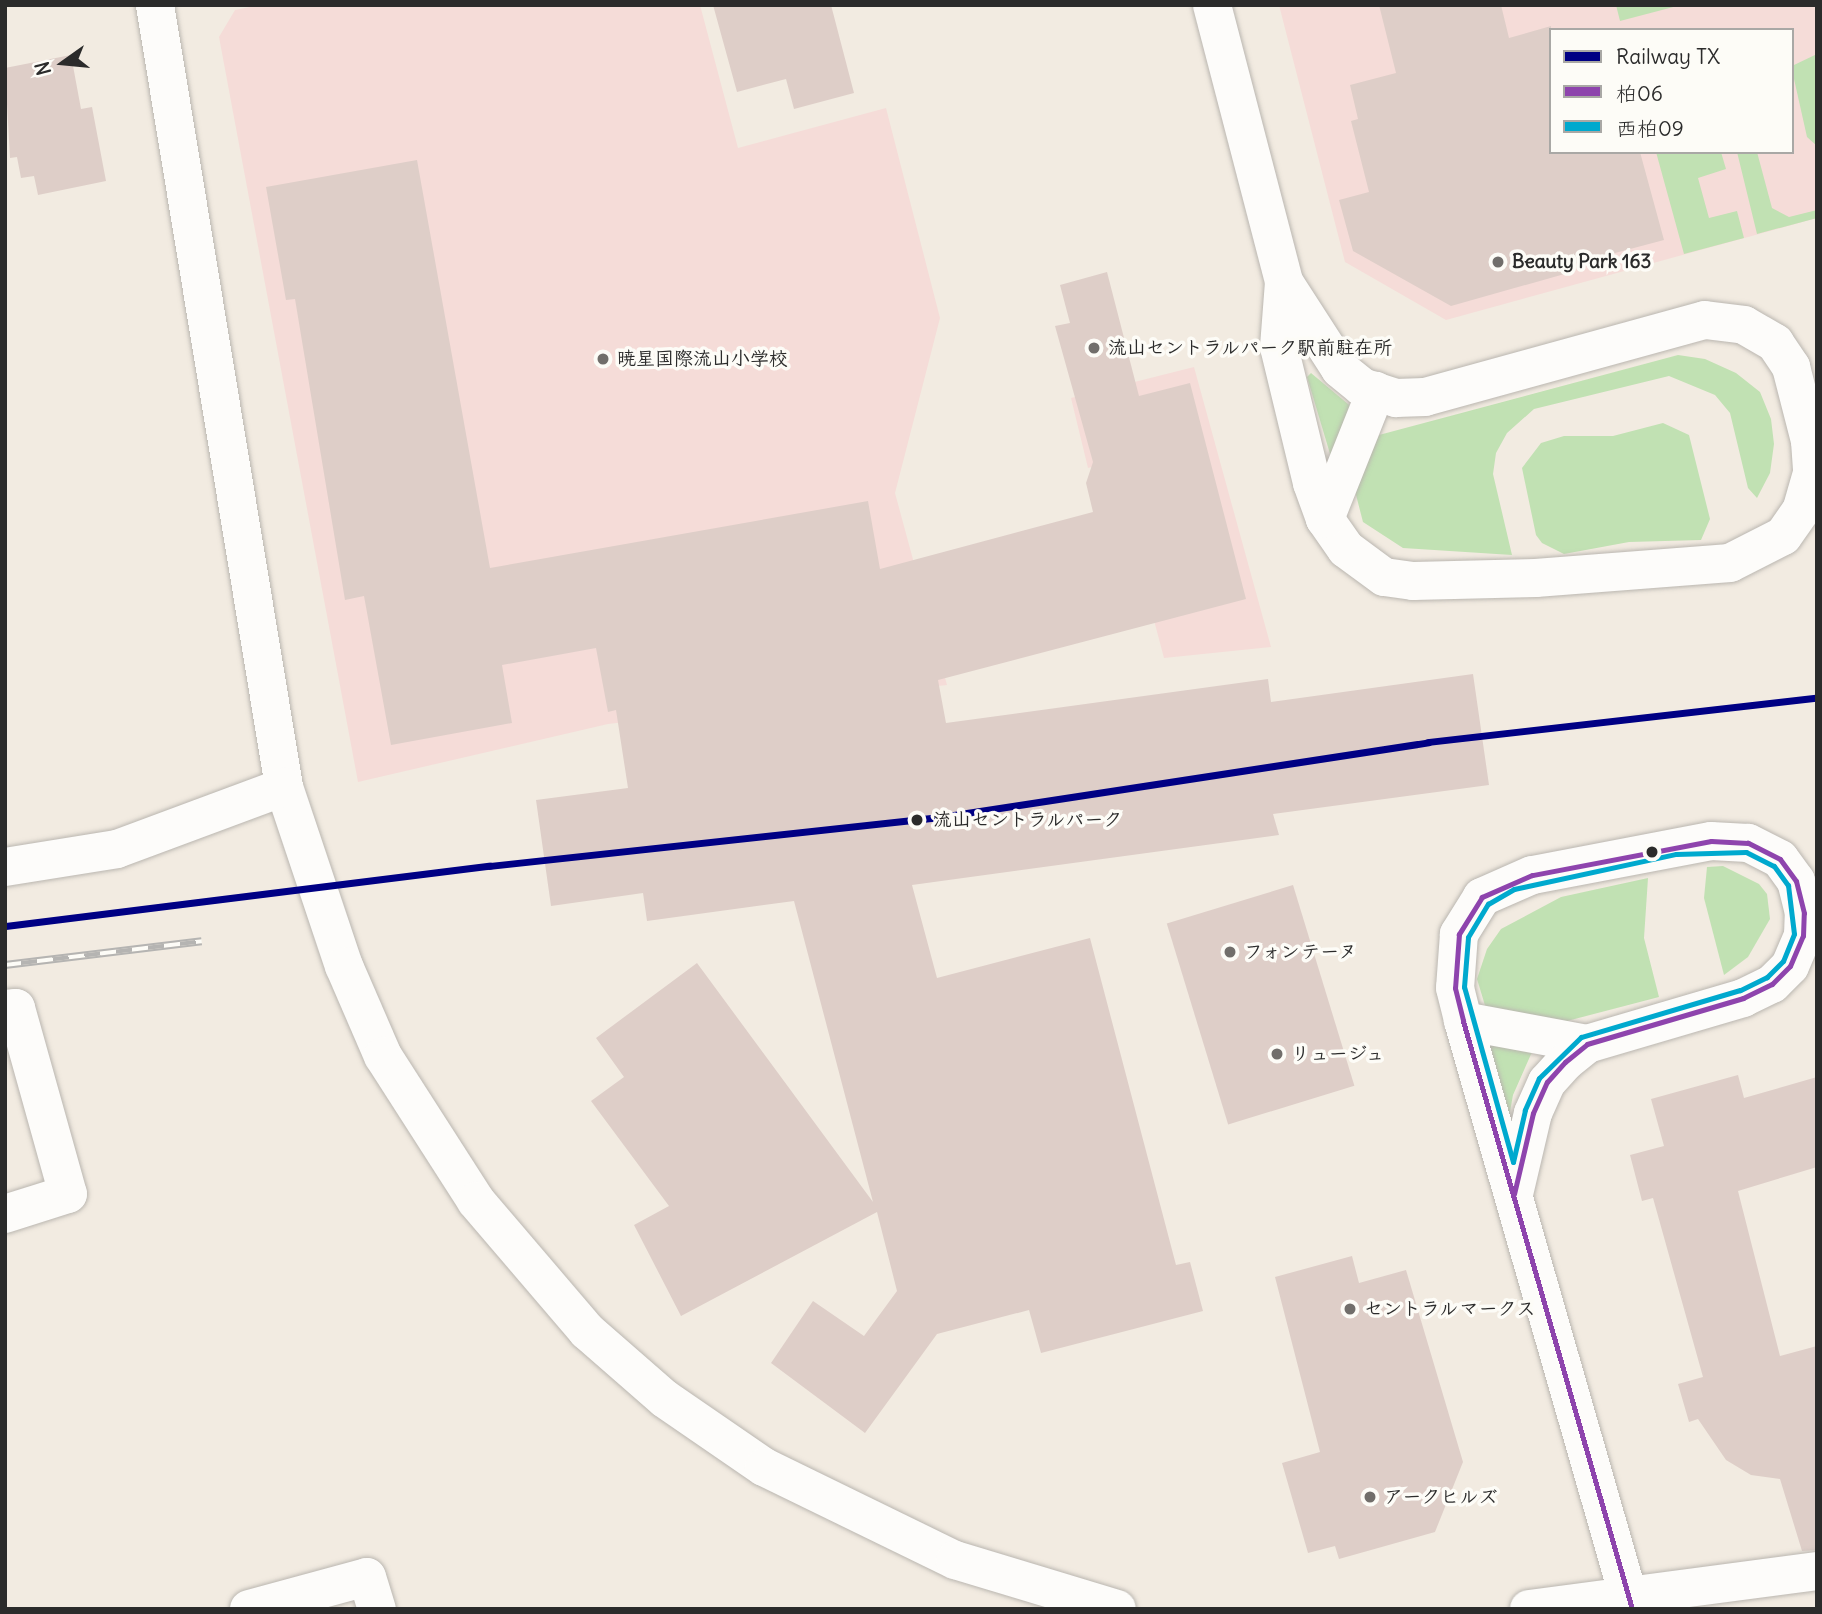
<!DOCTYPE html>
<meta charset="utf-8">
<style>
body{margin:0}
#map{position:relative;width:1822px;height:1614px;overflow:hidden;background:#f2ebe1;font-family:Delius,"Klee One",sans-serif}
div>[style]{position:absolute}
.built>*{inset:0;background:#f5dcd8}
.green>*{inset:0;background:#c1e1b3}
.building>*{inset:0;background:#decec8;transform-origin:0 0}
.roads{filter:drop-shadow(0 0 2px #bab6b0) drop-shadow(0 0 2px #bab6b0)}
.minor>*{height:38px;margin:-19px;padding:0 19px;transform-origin:19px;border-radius:19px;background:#fdfcfa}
.rail>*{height:8px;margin-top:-4px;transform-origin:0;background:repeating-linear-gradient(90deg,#fdfcf7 0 16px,#b5b4b2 0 32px);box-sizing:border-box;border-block:2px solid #b5b4b2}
.bus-1>*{height:5px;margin:-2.5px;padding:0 2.5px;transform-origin:2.5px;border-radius:2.5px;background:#8e44ad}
.bus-2>*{height:5px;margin:-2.5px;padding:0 2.5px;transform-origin:2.5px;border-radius:2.5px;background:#00a9ce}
.rail-1>*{height:7px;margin:-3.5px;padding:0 3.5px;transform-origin:3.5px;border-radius:3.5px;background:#000084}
.dots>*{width:19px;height:19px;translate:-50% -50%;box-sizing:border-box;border:4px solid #fdfcf7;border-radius:50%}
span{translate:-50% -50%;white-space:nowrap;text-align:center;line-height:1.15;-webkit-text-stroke:7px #fdfcf7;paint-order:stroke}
.poi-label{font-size:19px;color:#2b2b2b;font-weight:700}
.left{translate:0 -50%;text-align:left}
.stop-label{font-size:19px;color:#2b2b2b;font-weight:700}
.frame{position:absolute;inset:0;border:7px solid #2b2b2b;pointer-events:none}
.legend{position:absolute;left:1549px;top:28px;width:245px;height:126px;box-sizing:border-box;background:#fdfcf7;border:2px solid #a9a8a5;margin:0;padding:9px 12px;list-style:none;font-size:21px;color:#2b2b2b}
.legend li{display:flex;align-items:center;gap:14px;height:35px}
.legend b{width:35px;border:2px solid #a9a8a5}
.north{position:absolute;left:28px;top:28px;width:70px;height:70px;-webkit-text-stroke:5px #fdfcf7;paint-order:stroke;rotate:255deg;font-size:19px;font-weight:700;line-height:28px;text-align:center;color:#2b2b2b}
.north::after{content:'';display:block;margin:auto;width:24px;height:32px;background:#2b2b2b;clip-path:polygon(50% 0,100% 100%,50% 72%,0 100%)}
</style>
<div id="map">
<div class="built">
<i style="clip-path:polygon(259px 5px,700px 5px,738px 148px,886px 108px,940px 318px,895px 493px,947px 685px,608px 724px,358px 782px,219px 37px,235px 10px)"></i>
<i style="clip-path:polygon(evenodd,1279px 5px,1817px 5px,1817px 218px,1446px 320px,1345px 262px,1279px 5px,1551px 30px,1792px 30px,1792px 152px,1551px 152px,1551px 30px)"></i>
<i style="clip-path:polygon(1194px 367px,1271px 647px,1164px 658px,1112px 462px,1088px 468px,1071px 398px)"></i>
</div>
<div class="green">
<i style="clip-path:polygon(1616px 5px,1681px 5px,1620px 21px)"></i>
<i style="clip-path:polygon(1817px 54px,1817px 146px,1807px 137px,1792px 70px,1794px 65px)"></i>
<i style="clip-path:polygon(1656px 152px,1721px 152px,1726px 169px,1698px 178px,1709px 218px,1737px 211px,1744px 238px,1684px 254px)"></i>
<i style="clip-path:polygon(1737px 152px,1757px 152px,1772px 208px,1789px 217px,1817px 210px,1817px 218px,1757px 234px)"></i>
<i style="clip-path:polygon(1678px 355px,1705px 359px,1736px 373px,1760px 392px,1771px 419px,1774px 444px,1770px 473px,1757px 498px,1748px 488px,1730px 413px,1715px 395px,1669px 376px,1534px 409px,1507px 433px,1496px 453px,1493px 474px,1512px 555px,1403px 548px,1363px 522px,1355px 491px,1379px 435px)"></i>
<i style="clip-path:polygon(1311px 373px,1354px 409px,1331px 457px,1307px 377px)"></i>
<i style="clip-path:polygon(1663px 423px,1689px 435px,1710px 519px,1701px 540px,1629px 542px,1564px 554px,1542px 543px,1536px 535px,1522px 468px,1541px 443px,1564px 436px,1613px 436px)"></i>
<i style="clip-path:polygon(1723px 866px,1759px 884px,1767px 894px,1770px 919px,1748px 957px,1724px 975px,1704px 898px,1707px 867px)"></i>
<i style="clip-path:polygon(1648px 878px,1644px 938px,1659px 997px,1567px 1021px,1487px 1012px,1477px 979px,1487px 949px,1501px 929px,1561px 897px)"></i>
<i style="clip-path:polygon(1500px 1043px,1532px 1052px,1513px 1095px,1509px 1117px,1489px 1047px)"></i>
</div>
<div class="building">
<i style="clip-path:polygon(713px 5px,831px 5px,854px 93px,794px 109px,786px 79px,737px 92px)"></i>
<i style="clip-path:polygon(1379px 5px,1501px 5px,1509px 38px,1551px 26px,1551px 152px,1640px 152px,1664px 240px,1566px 266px,1568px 273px,1451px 306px,1353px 251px,1339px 200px,1369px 192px,1351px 121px,1358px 119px,1350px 85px,1396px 73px)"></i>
<i style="clip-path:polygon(71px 55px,81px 109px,92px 107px,106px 181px,38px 195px,34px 176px,21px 178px,17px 157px,10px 158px,5px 68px)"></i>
<i style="clip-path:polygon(417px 160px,490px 568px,868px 501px,880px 569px,1093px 512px,1086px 483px,1093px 462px,1055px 326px,1070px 323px,1060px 285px,1107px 272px,1139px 396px,1190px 383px,1246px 599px,938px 680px,946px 723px,1268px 679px,1271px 702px,1473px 674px,1489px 785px,1273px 814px,1279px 835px,912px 885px,937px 978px,1090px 938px,1176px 1265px,1190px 1262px,1203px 1311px,1041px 1353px,1029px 1310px,937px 1334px,865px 1433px,771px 1363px,813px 1301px,864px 1336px,897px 1291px,877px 1212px,681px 1316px,634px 1225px,669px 1206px,591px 1101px,624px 1077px,596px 1038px,697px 963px,873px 1202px,794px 901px,647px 921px,643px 893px,551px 906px,536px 800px,628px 788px,616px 710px,608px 712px,596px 648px,502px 665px,512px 723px,391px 745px,364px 596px,345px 600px,295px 299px,286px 300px,266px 187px)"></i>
<i style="left:1293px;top:885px;width:210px;height:132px;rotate:73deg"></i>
<i style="clip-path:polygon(1738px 1075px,1744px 1098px,1817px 1077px,1817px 1167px,1738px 1191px,1780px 1356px,1817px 1346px,1817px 1550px,1802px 1551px,1780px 1479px,1751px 1475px,1726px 1460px,1698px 1419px,1689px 1422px,1678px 1384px,1703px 1377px,1653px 1198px,1642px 1201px,1630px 1155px,1664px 1146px,1651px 1099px)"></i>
<i style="clip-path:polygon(1352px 1256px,1359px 1283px,1406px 1270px,1463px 1462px,1435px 1532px,1339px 1559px,1335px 1546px,1308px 1553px,1282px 1463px,1320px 1452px,1275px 1277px)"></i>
</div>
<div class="roads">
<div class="minor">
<i style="left:155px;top:5px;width:793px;rotate:80.63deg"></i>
<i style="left:284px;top:787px;width:189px;rotate:71.5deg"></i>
<i style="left:344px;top:966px;width:98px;rotate:66.6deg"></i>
<i style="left:383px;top:1056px;width:172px;rotate:57.3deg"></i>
<i style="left:476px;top:1201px;width:171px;rotate:49.5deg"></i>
<i style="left:587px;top:1331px;width:103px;rotate:41.1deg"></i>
<i style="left:665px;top:1399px;width:120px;rotate:34.5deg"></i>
<i style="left:764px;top:1467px;width:212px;rotate:26deg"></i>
<i style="left:955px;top:1560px;width:169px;rotate:16.8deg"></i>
<i style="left:1212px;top:5px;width:286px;rotate:75.4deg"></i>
<i style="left:1284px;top:282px;width:103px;rotate:57.2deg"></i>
<i style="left:1340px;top:369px;width:28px;rotate:39deg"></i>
<i style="left:1362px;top:387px;width:36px;rotate:18deg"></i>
<i style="left:1396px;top:398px;width:29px;rotate:-2deg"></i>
<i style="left:1425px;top:397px;width:290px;rotate:-15.4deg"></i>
<i style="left:1705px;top:320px;width:39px;rotate:7deg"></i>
<i style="left:1744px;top:325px;width:36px;rotate:30deg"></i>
<i style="left:1775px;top:343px;width:29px;rotate:56deg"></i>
<i style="left:1791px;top:367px;width:76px;rotate:75.6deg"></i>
<i style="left:1810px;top:441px;width:32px;rotate:86deg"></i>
<i style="left:1812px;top:473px;width:37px;rotate:106deg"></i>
<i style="left:1802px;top:509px;width:33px;rotate:125deg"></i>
<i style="left:1783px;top:536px;width:59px;rotate:153deg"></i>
<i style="left:1730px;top:563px;width:195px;rotate:175.6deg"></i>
<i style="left:1536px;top:578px;width:123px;rotate:178.6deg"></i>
<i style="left:1413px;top:581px;width:29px;rotate:-172deg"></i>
<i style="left:1384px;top:577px;width:47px;rotate:-143.6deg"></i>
<i style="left:1346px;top:549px;width:37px;rotate:-125deg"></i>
<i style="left:1325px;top:519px;width:38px;rotate:-110deg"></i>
<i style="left:1312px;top:483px;width:140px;rotate:-103.6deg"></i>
<i style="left:1279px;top:347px;width:65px;rotate:-85.6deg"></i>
<i style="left:1325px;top:519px;width:138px;rotate:-68.3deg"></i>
<i style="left:5px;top:867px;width:113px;rotate:-9.1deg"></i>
<i style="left:117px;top:849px;width:178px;rotate:-20.4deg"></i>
<i style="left:5px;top:1009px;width:11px;rotate:-5deg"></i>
<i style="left:16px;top:1008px;width:193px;rotate:74.4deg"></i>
<i style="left:68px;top:1194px;width:66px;rotate:162.4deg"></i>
<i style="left:1463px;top:1021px;width:126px;rotate:10.5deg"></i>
<i style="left:1514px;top:1194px;width:83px;rotate:-76.8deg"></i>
<i style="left:1533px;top:1113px;width:34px;rotate:-66deg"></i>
<i style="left:1547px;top:1082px;width:27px;rotate:-48deg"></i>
<i style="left:1565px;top:1062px;width:28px;rotate:-39deg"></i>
<i style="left:1587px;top:1044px;width:163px;rotate:-16.4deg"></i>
<i style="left:1743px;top:998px;width:32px;rotate:-26deg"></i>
<i style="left:1772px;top:984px;width:25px;rotate:-45deg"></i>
<i style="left:1790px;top:966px;width:33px;rotate:-67deg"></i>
<i style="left:1803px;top:936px;width:23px;rotate:-88deg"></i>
<i style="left:1804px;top:913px;width:33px;rotate:-104deg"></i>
<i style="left:1796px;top:881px;width:27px;rotate:-126deg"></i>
<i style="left:1780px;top:859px;width:36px;rotate:-153deg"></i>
<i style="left:1748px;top:843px;width:37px;rotate:-177deg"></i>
<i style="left:1711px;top:841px;width:182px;rotate:169.2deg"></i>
<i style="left:1532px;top:875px;width:55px;rotate:156.3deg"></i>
<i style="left:1482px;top:897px;width:44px;rotate:121.9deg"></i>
<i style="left:1459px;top:934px;width:54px;rotate:94.2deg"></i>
<i style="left:1455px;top:988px;width:34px;rotate:76deg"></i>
<i style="left:1463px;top:1021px;width:612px;rotate:73.96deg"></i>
<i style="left:249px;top:1609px;width:122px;rotate:-15.2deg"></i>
<i style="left:367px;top:1577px;width:34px;rotate:73deg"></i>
<i style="left:1529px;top:1609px;width:290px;rotate:-7.5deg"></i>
</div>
</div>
<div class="rail">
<i style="left:5px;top:965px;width:198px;rotate:-6.9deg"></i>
</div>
<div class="bus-1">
<i style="left:1514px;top:1194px;width:83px;rotate:-76.8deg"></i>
<i style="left:1533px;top:1113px;width:34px;rotate:-66deg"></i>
<i style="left:1547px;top:1082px;width:27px;rotate:-48deg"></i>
<i style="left:1565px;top:1062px;width:28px;rotate:-39deg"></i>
<i style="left:1587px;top:1044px;width:163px;rotate:-16.4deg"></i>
<i style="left:1743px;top:998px;width:32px;rotate:-26deg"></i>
<i style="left:1772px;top:984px;width:25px;rotate:-45deg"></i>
<i style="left:1790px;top:966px;width:33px;rotate:-67deg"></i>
<i style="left:1803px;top:936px;width:23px;rotate:-88deg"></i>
<i style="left:1804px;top:913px;width:33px;rotate:-104deg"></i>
<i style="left:1796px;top:881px;width:27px;rotate:-126deg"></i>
<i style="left:1780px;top:859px;width:36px;rotate:-153deg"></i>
<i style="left:1748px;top:843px;width:37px;rotate:-177deg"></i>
<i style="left:1711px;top:841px;width:182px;rotate:169.2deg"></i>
<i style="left:1532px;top:875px;width:55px;rotate:156.3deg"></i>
<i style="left:1482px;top:897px;width:44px;rotate:121.9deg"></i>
<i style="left:1459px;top:934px;width:54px;rotate:94.2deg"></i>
<i style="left:1455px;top:988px;width:34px;rotate:76deg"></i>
<i style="left:1463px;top:1021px;width:612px;rotate:73.96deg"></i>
</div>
<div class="bus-2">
<i style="left:1746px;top:852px;width:31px;rotate:27deg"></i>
<i style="left:1774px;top:866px;width:24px;rotate:54deg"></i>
<i style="left:1788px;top:885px;width:49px;rotate:83deg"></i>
<i style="left:1794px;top:934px;width:29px;rotate:112deg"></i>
<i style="left:1783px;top:961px;width:23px;rotate:135deg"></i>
<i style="left:1767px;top:977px;width:30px;rotate:154deg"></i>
<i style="left:1740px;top:990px;width:166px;rotate:163.5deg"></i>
<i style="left:1581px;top:1037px;width:59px;rotate:135.7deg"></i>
<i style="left:1539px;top:1078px;width:35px;rotate:114deg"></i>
<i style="left:1525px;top:1110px;width:53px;rotate:103deg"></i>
<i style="left:1513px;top:1162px;width:182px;rotate:-105.6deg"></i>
<i style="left:1464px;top:987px;width:50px;rotate:-85.4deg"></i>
<i style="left:1468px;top:937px;width:39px;rotate:-59deg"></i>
<i style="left:1488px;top:904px;width:30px;rotate:-30deg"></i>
<i style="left:1514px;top:889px;width:166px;rotate:-12.2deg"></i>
<i style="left:1676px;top:854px;width:70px;rotate:-1.6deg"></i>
</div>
<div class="rail-1">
<i style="left:5px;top:926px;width:488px;rotate:-7.1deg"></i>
<i style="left:489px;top:866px;width:448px;rotate:-6.2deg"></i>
<i style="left:934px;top:818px;width:500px;rotate:-8.7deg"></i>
<i style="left:1428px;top:742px;width:391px;rotate:-6.5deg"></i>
</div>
<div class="dots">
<i style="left:1498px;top:262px;background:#716e6b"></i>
<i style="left:1094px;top:348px;background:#716e6b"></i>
<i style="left:603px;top:359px;background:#716e6b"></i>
<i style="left:917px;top:820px;background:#2b2b2b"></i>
<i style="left:1652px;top:852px;background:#2b2b2b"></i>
<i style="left:1230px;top:952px;background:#716e6b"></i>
<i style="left:1277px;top:1054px;background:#716e6b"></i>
<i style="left:1350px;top:1309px;background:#716e6b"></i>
<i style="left:1370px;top:1497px;background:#716e6b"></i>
</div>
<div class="poi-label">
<span class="left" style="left:1512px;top:262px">Beauty Park 163</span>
<span class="left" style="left:1108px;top:348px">流山セントラルパーク駅前駐在所</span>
<span class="left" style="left:617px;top:359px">暁星国際流山小学校</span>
<span class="left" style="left:1244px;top:952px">フォンテーヌ</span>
<span class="left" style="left:1291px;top:1054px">リュージュ</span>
<span class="left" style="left:1364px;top:1309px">セントラルマークス</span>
<span class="left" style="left:1384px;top:1497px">アークヒルズ</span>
</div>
<div class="stop-label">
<span class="left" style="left:933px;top:820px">流山セントラルパーク</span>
</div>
<div class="frame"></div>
<ul class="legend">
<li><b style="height:9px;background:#000084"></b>Railway TX</li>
<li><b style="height:9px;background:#8e44ad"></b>柏06</li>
<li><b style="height:9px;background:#00a9ce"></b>西柏09</li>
</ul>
<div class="north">N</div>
</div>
